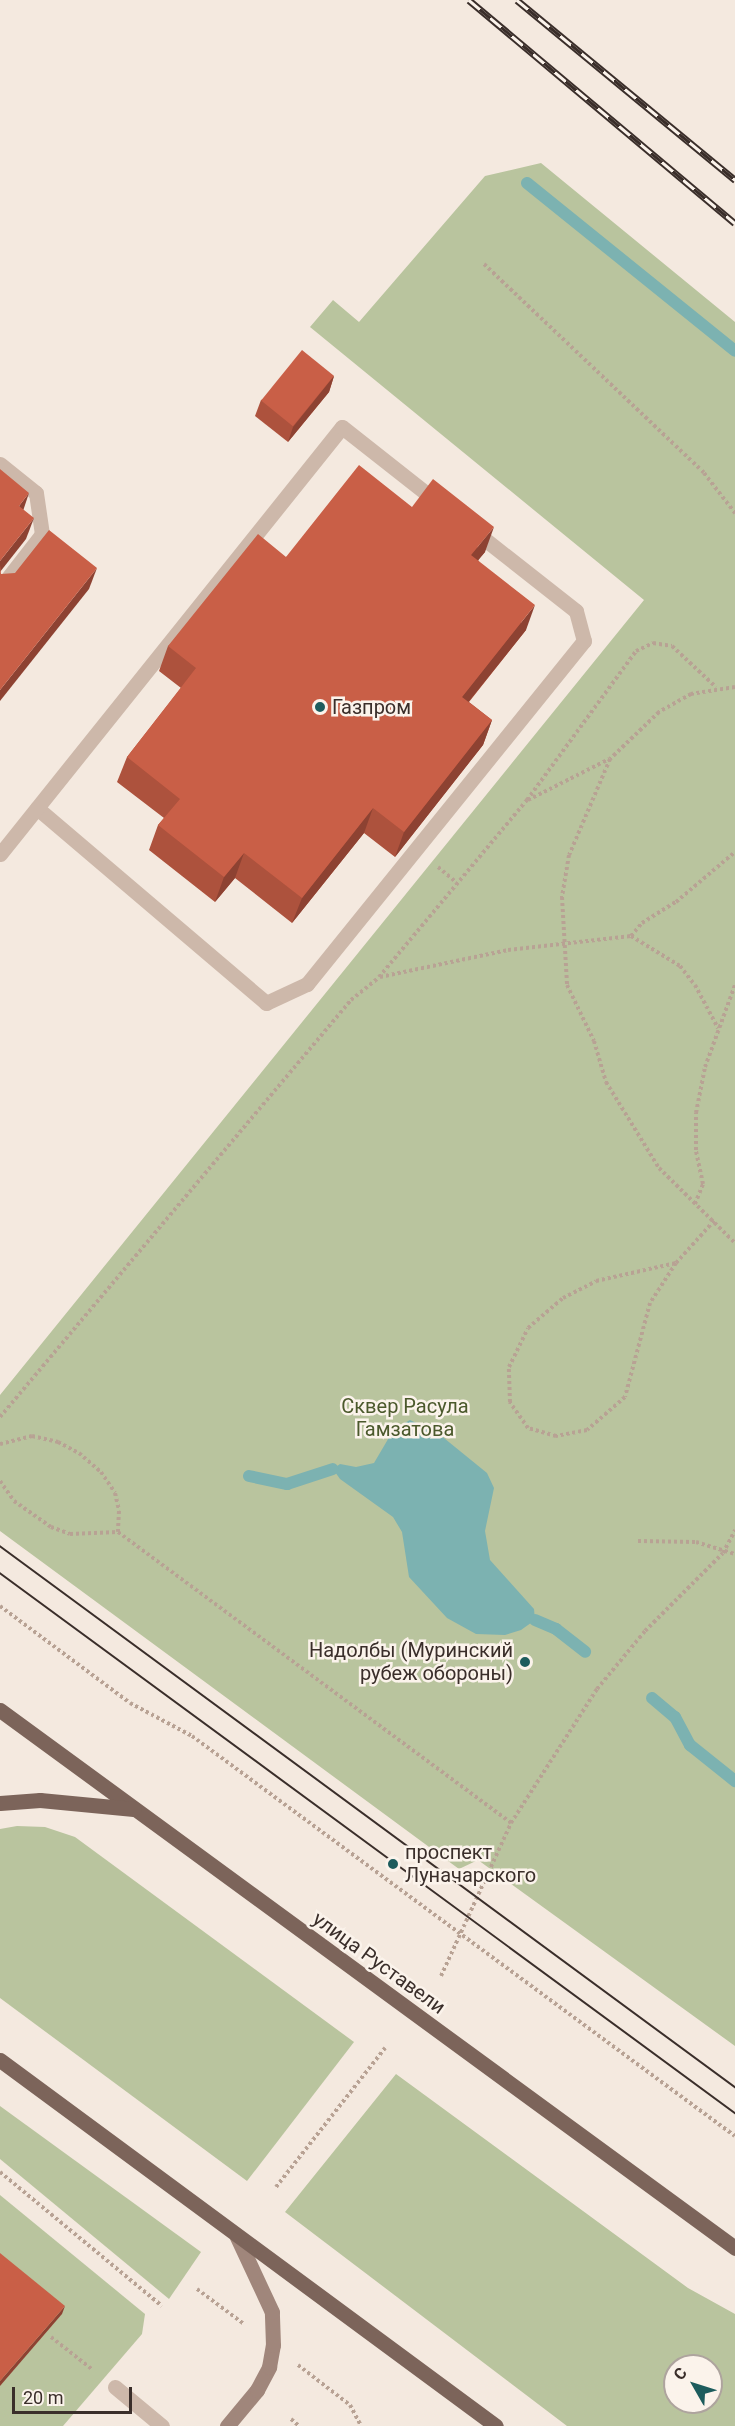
<!DOCTYPE html>
<meta charset="utf-8">
<style>
body{margin:0}
#map{position:relative;width:735px;height:2426px;overflow:hidden;background:#f4e9df;font-family:Roboto,sans-serif}
div>[style]{position:absolute}
.green>*{inset:0;background:#b9c49e}
.water>*{inset:0;background:#7cb2b1}
.stream>*{height:12px;margin:-6px;padding:0 6px;transform-origin:6px;border-radius:6px;background:#7cb2b1}
.path>*{height:4px;margin-top:-2px;transform-origin:0;background:repeating-linear-gradient(90deg,#b8a294 0 3px,transparent 0 6px)}
.lane>*{height:15px;margin:-7.5px;padding:0 7.5px;transform-origin:7.5px;border-radius:7.5px;background:#cdb8aa}
.secondary>*{height:15px;margin:-7.5px;padding:0 7.5px;transform-origin:7.5px;border-radius:7.5px;background:#a0867b}
.primary>*{height:15px;margin:-7.5px;padding:0 7.5px;transform-origin:7.5px;border-radius:7.5px;background:#7c645a}
.tram>*{height:1.5px;margin:-0.75px;padding:0 0.75px;transform-origin:0.75px;border-radius:0.75px;background:#3a2e2a}
.rail>*{height:7px;margin-top:-3.5px;transform-origin:0;background:repeating-linear-gradient(90deg,#fbf3eb 0 14px,#3a2e2a 0 28px);box-sizing:border-box;border-block:2px solid #3a2e2a}
.wall>*{inset:0;background:#ad523d}
.shaded-wall>*{inset:0;background:#8d4232}
.building>*{inset:0;background:#c95f47;transform-origin:0 0}
.dots>*{width:16px;height:16px;translate:-50% -50%;box-sizing:border-box;border:3px solid #fbf3eb;border-radius:50%}
span{translate:-50% -50%;white-space:nowrap;text-align:center;line-height:1.15;-webkit-text-stroke:5px #fbf3eb;paint-order:stroke}
.poi-label{font-size:20px;color:#3a2e2a}
.left{translate:0 -50%;text-align:left}
.right{translate:-100% -50%;text-align:right}
.park-label{font-size:20px;color:#4b592c}
.street-label{font-size:20px;color:#3a2e2a}
.north{position:absolute;left:663px;top:2354px;width:60px;height:60px;box-sizing:border-box;background:#fbf3eb;border:2px solid #aea49e;border-radius:50%;rotate:309deg;font-size:16px;font-weight:700;line-height:24px;text-align:center;color:#3a2e2a}
.north::after{content:'';display:block;margin:auto;width:21px;height:27px;background:#1d5c5d;clip-path:polygon(50% 0,100% 100%,50% 72%,0 100%)}
.scale{position:absolute;left:12px;top:2387px;width:120px;height:27px;box-sizing:border-box;border:3px solid #3a2e2a;border-top:0;padding-left:8px;font-size:18px;line-height:21px;white-space:nowrap;color:#3a2e2a;-webkit-text-stroke:4px #fbf3eb;paint-order:stroke}
</style>
<div id="map">
<div class="green">
<i style="clip-path:polygon(541px 163px,735px 322px,735px 2046px,478px 1860px,459px 1869px,0 1531px,0 1395px,644px 600px,310px 327px,333px 300px,359px 322px,485px 176px)"></i>
<i style="clip-path:polygon(17px 1826px,45px 1827px,75px 1837px,354px 2042px,247px 2181px,0 1998px,0 1829px)"></i>
<i style="clip-path:polygon(evenodd,396px 2074px,688px 2288px,735px 2314px,735px 2426px,567px 2426px,285px 2212px,396px 2074px,675px 2366px,711px 2366px,711px 2402px,675px 2402px,675px 2366px)"></i>
<i style="clip-path:polygon(0 2106px,201px 2252px,169px 2299px,0 2159px)"></i>
<i style="clip-path:polygon(0 2195px,145px 2314px,142px 2334px,63px 2426px,0 2426px)"></i>
</div>
<div class="water">
<i style="clip-path:polygon(410px 1420px,439px 1434px,487px 1473px,494px 1488px,485px 1531px,490px 1560px,534px 1609px,535px 1620px,521px 1630px,505px 1635px,476px 1634px,447px 1618px,409px 1577px,402px 1532px,393px 1517px,340px 1479px,333px 1469px,340px 1464px,356px 1467px,374px 1463px,394px 1429px)"></i>
</div>
<div class="stream">
<i style="left:527px;top:183px;width:267px;rotate:38.9deg"></i>
<i style="left:249px;top:1476px;width:39px;rotate:12deg"></i>
<i style="left:287px;top:1484px;width:48px;rotate:-18.1deg"></i>
<i style="left:535px;top:1620px;width:23px;rotate:23deg"></i>
<i style="left:556px;top:1629px;width:37px;rotate:38deg"></i>
<i style="left:652px;top:1698px;width:30px;rotate:40deg"></i>
<i style="left:675px;top:1717px;width:32px;rotate:62deg"></i>
<i style="left:690px;top:1745px;width:58px;rotate:38.7deg"></i>
</div>
<div class="path">
<i style="left:484px;top:264px;width:303px;rotate:43.5deg"></i>
<i style="left:704px;top:473px;width:51px;rotate:52.2deg"></i>
<i style="left:735px;top:687px;width:45px;rotate:171deg"></i>
<i style="left:691px;top:694px;width:37px;rotate:151deg"></i>
<i style="left:659px;top:712px;width:68px;rotate:136.2deg"></i>
<i style="left:610px;top:759px;width:104px;rotate:113.1deg"></i>
<i style="left:569px;top:855px;width:43px;rotate:99.5deg"></i>
<i style="left:562px;top:897px;width:88px;rotate:86.7deg"></i>
<i style="left:567px;top:985px;width:62px;rotate:64.3deg"></i>
<i style="left:594px;top:1041px;width:43px;rotate:73.7deg"></i>
<i style="left:606px;top:1082px;width:101px;rotate:58.4deg"></i>
<i style="left:659px;top:1168px;width:107px;rotate:44.6deg"></i>
<i style="left:528px;top:800px;width:91px;rotate:-26.8deg"></i>
<i style="left:438px;top:867px;width:23px;rotate:40deg"></i>
<i style="left:631px;top:936px;width:57px;rotate:31.5deg"></i>
<i style="left:680px;top:966px;width:24px;rotate:52deg"></i>
<i style="left:695px;top:985px;width:49px;rotate:61.9deg"></i>
<i style="left:380px;top:977px;width:131px;rotate:-11.9deg"></i>
<i style="left:508px;top:950px;width:124px;rotate:-6.5deg"></i>
<i style="left:631px;top:936px;width:17px;rotate:-50deg"></i>
<i style="left:642px;top:923px;width:40px;rotate:-32deg"></i>
<i style="left:676px;top:902px;width:77px;rotate:-40.3deg"></i>
<i style="left:695px;top:1204px;width:22px;rotate:-68deg"></i>
<i style="left:703px;top:1184px;width:35px;rotate:-102deg"></i>
<i style="left:696px;top:1150px;width:37px;rotate:-90deg"></i>
<i style="left:696px;top:1113px;width:47px;rotate:-78.9deg"></i>
<i style="left:705px;top:1067px;width:87px;rotate:-69.9deg"></i>
<i style="left:676px;top:1263px;width:48px;rotate:123deg"></i>
<i style="left:650px;top:1303px;width:97px;rotate:104.9deg"></i>
<i style="left:625px;top:1397px;width:50px;rotate:139deg"></i>
<i style="left:587px;top:1430px;width:32px;rotate:169deg"></i>
<i style="left:556px;top:1436px;width:29px;rotate:-164deg"></i>
<i style="left:528px;top:1428px;width:32px;rotate:-125deg"></i>
<i style="left:510px;top:1402px;width:35px;rotate:-92deg"></i>
<i style="left:509px;top:1367px;width:43px;rotate:-64deg"></i>
<i style="left:528px;top:1328px;width:46px;rotate:-40.6deg"></i>
<i style="left:563px;top:1298px;width:37px;rotate:-27deg"></i>
<i style="left:596px;top:1281px;width:82px;rotate:-12.7deg"></i>
<i style="left:676px;top:1263px;width:57px;rotate:-47.9deg"></i>
<i style="left:0;top:1417px;width:545px;rotate:-49.91deg"></i>
<i style="left:351px;top:1000px;width:36px;rotate:-39deg"></i>
<i style="left:379px;top:977px;width:231px;rotate:-50.1deg"></i>
<i style="left:527px;top:800px;width:185px;rotate:-53.8deg"></i>
<i style="left:636px;top:651px;width:19px;rotate:-25deg"></i>
<i style="left:653px;top:643px;width:19px;rotate:9deg"></i>
<i style="left:672px;top:646px;width:60px;rotate:43deg"></i>
<i style="left:0;top:1444px;width:33px;rotate:-14deg"></i>
<i style="left:32px;top:1436px;width:27px;rotate:13deg"></i>
<i style="left:58px;top:1442px;width:24px;rotate:28deg"></i>
<i style="left:79px;top:1453px;width:29px;rotate:41deg"></i>
<i style="left:101px;top:1472px;width:25px;rotate:56deg"></i>
<i style="left:115px;top:1493px;width:18px;rotate:77deg"></i>
<i style="left:119px;top:1511px;width:21px;rotate:93deg"></i>
<i style="left:0;top:1481px;width:24px;rotate:55deg"></i>
<i style="left:14px;top:1501px;width:45px;rotate:35.1deg"></i>
<i style="left:51px;top:1527px;width:20px;rotate:20deg"></i>
<i style="left:70px;top:1534px;width:48px;rotate:-2.4deg"></i>
<i style="left:118px;top:1532px;width:489px;rotate:36.5deg"></i>
<i style="left:638px;top:1541px;width:58px;rotate:1deg"></i>
<i style="left:696px;top:1542px;width:41px;rotate:17.1deg"></i>
<i style="left:0;top:1606px;width:162px;rotate:36.7deg"></i>
<i style="left:130px;top:1703px;width:70px;rotate:28deg"></i>
<i style="left:192px;top:1736px;width:674px;rotate:36.38deg"></i>
<i style="left:441px;top:1976px;width:168px;rotate:-65.4deg"></i>
<i style="left:511px;top:1823px;width:159px;rotate:-57.3deg"></i>
<i style="left:597px;top:1689px;width:75px;rotate:-50.4deg"></i>
<i style="left:645px;top:1631px;width:110px;rotate:-45deg"></i>
<i style="left:723px;top:1553px;width:26px;rotate:-62deg"></i>
<i style="left:0;top:2172px;width:210px;rotate:39.6deg"></i>
<i style="left:276px;top:2187px;width:177px;rotate:-51.9deg"></i>
<i style="left:197px;top:2289px;width:59px;rotate:36.7deg"></i>
<i style="left:51px;top:2337px;width:53px;rotate:38.2deg"></i>
<i style="left:298px;top:2365px;width:66px;rotate:37.6deg"></i>
<i style="left:350px;top:2405px;width:24px;rotate:62deg"></i>
<i style="left:291px;top:2419px;width:11px;rotate:41deg"></i>
</div>
<div class="lane">
<i style="left:0;top:464px;width:46px;rotate:38.9deg"></i>
<i style="left:36px;top:493px;width:41px;rotate:81.7deg"></i>
<i style="left:42px;top:534px;width:68px;rotate:127.9deg"></i>
<i style="left:37px;top:808px;width:301px;rotate:40.4deg"></i>
<i style="left:266px;top:1003px;width:45px;rotate:-24.9deg"></i>
<i style="left:307px;top:984px;width:441px;rotate:-51.1deg"></i>
<i style="left:584px;top:641px;width:31px;rotate:-105deg"></i>
<i style="left:576px;top:611px;width:131px;rotate:-141.8deg"></i>
<i style="left:0;top:854px;width:547px;rotate:-51.31deg"></i>
<i style="left:342px;top:427px;width:125px;rotate:38.2deg"></i>
<i style="left:115px;top:2387px;width:61px;rotate:39.7deg"></i>
</div>
<div class="secondary">
<i style="left:227px;top:2426px;width:47px;rotate:-50.2deg"></i>
<i style="left:257px;top:2390px;width:26px;rotate:-62deg"></i>
<i style="left:269px;top:2367px;width:22px;rotate:-80deg"></i>
<i style="left:273px;top:2345px;width:33px;rotate:-92deg"></i>
<i style="left:272px;top:2312px;width:83px;rotate:-115deg"></i>
</div>
<div class="primary">
<i style="left:0;top:1710px;width:911px;rotate:36.2deg"></i>
<i style="left:0;top:1803px;width:40px;rotate:-4.3deg"></i>
<i style="left:40px;top:1800px;width:94px;rotate:5.5deg"></i>
<i style="left:0;top:2060px;width:616px;rotate:36.42deg"></i>
</div>
<div class="tram">
<i style="left:0;top:1546px;width:913px;rotate:36.36deg"></i>
<i style="left:0;top:1573px;width:912px;rotate:36.3deg"></i>
</div>
<div class="rail">
<i style="left:469px;top:0;width:347px;rotate:40deg"></i>
<i style="left:517px;top:0;width:283px;rotate:39.5deg"></i>
</div>
<div class="wall">
<i style="clip-path:polygon(334px 376px,329px 392px,288px 442px,255px 416px,261px 400px)"></i>
<i style="clip-path:polygon(412px 507px,485px 552px,478px 560px,526px 630px,469px 702px,492px 720px,483px 745px,395px 857px,364px 833px,292px 923px,235px 878px,215px 902px,149px 850px,158px 825px,164px 818px,117px 782px,127px 757px,181px 688px,159px 671px,168px 646px,286px 557px)"></i>
</div>
<div class="shaded-wall">
<i style="clip-path:polygon(334px 376px,329px 392px,288px 442px,293px 427px)"></i>
<i style="clip-path:polygon(29px 493px,22px 514px,19px 506px)"></i>
<i style="clip-path:polygon(34px 518px,26px 539px,0 572px,0 561px)"></i>
<i style="clip-path:polygon(494px 527px,485px 552px,462px 580px,471px 555px)"></i>
<i style="clip-path:polygon(97px 568px,89px 589px,0 701px,0 690px)"></i>
<i style="clip-path:polygon(535px 605px,526px 630px,453px 721px,462px 697px)"></i>
<i style="clip-path:polygon(492px 720px,483px 745px,395px 857px,404px 832px)"></i>
<i style="clip-path:polygon(373px 808px,364px 833px,292px 923px,302px 898px)"></i>
<i style="clip-path:polygon(244px 853px,235px 878px,215px 902px,224px 877px)"></i>
<i style="clip-path:polygon(65px 2306px,62px 2314px,0 2386px,0 2381px)"></i>
</div>
<div class="building">
<i style="left:302px;top:350px;width:41px;height:65px;rotate:39deg"></i>
<i style="clip-path:polygon(359px 465px,412px 507px,433px 479px,494px 527px,471px 555px,535px 605px,462px 697px,492px 720px,404px 832px,373px 808px,302px 898px,244px 853px,224px 877px,158px 825px,180px 799px,127px 757px,196px 668px,168px 646px,258px 534px,286px 557px)"></i>
<i style="clip-path:polygon(0 469px,29px 493px,19px 506px,34px 518px,0 561px)"></i>
<i style="clip-path:polygon(49px 530px,97px 568px,0 690px,0 565px,1px 574px,15px 573px)"></i>
<i style="clip-path:polygon(0 2253px,65px 2306px,0 2381px)"></i>
</div>
<div class="dots">
<i style="left:320px;top:707px;background:#1d5c5d"></i>
<i style="left:525px;top:1662px;background:#1d5c5d"></i>
<i style="left:393px;top:1864px;background:#1d5c5d"></i>
</div>
<div class="poi-label">
<span class="left" style="left:332px;top:707px">Газпром</span>
<span class="right" style="left:513px;top:1662px">Надолбы (Муринский<br>рубеж обороны)</span>
<span class="left" style="left:405px;top:1864px">проспект<br>Луначарского</span>
</div>
<div class="park-label">
<span style="left:405px;top:1418px">Сквер Расула<br>Гамзатова</span>
</div>
<div class="street-label">
<span style="left:379px;top:1963px;rotate:36deg">улица Руставели</span>
</div>
<div class="north">С</div>
<div class="scale">20 m</div>
</div>
